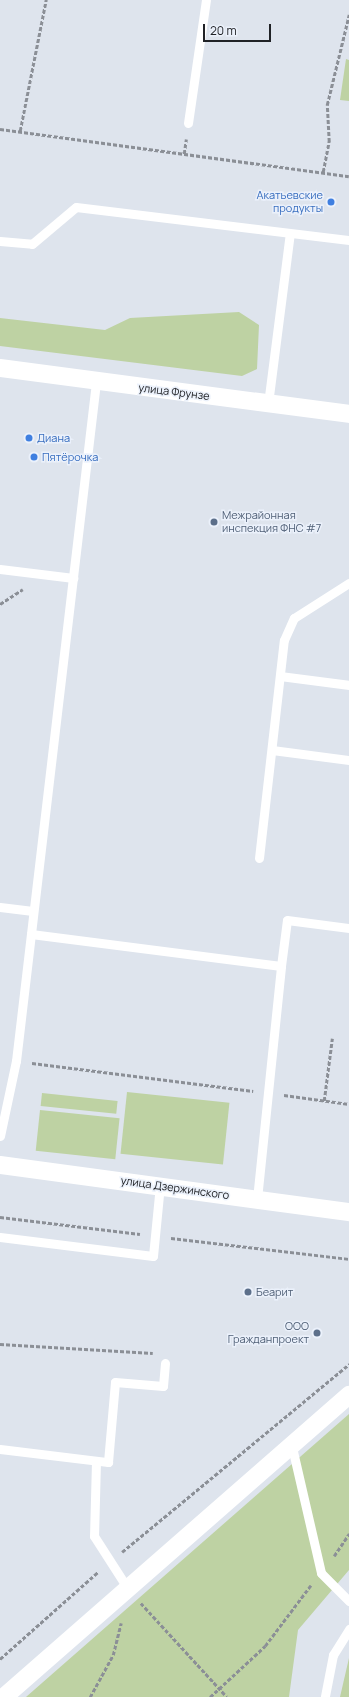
<!DOCTYPE html>
<meta charset="utf-8">
<style>
body{margin:0}
#map{position:relative;width:349px;height:1697px;overflow:hidden;background:#dee4ed;font-family:Manrope,sans-serif}
div>[style]{position:absolute}
.green>*{inset:0;background:#bed2a3;transform-origin:0 0}
.path>*{height:2.5px;margin-top:-1.25px;transform-origin:0;background:repeating-linear-gradient(90deg,#8b8f96 0 4px,transparent 0 6px)}
.lane>*{height:9px;margin:-4.5px;padding:0 4.5px;transform-origin:4.5px;border-radius:4.5px;background:#fff}
.street>*{height:18px;margin:-9px;padding:0 9px;transform-origin:9px;border-radius:9px;background:#fff}
.dots>*{width:11px;height:11px;translate:-50% -50%;box-sizing:border-box;border:2px solid #ebf1fb;border-radius:50%}
span{translate:-50% -50%;white-space:nowrap;text-align:center;line-height:1.15;-webkit-text-stroke:3px #ebf1fb;paint-order:stroke}
.shop-label{font-size:11px;color:#366cbe}
.right{translate:-100% -50%;text-align:right}
.left{translate:0 -50%;text-align:left}
.street-label{font-size:11px;color:#202226}
.service-label{font-size:11px;color:#4e5e75}
.scale{position:absolute;left:203px;top:24px;width:68px;height:18px;box-sizing:border-box;border:2px solid #202226;border-top:0;padding-left:5px;font-size:12px;line-height:14px;white-space:nowrap;color:#202226;-webkit-text-stroke:3px #ebf1fb;paint-order:stroke}
</style>
<div id="map">
<div class="green">
<i style="clip-path:polygon(346px 59px,349px 60px,349px 101px,340px 100px)"></i>
<i style="clip-path:polygon(239px 312px,259px 325px,257px 369px,242px 376px,0 346px,0 318px,105px 330px,130px 318px)"></i>
<i style="left:127px;top:1092px;width:103px;height:62px;rotate:6deg"></i>
<i style="left:42px;top:1093px;width:76px;height:13px;rotate:6deg"></i>
<i style="left:40px;top:1110px;width:80px;height:41px;rotate:6deg"></i>
<i style="clip-path:polygon(349px 1414px,349px 1570px,298px 1630px,289px 1697px,26px 1697px)"></i>
<i style="clip-path:polygon(349px 1658px,349px 1697px,340px 1697px)"></i>
</div>
<div class="path">
<i style="left:0;top:129px;width:352px;rotate:7.7deg"></i>
<i style="left:20px;top:131px;width:134px;rotate:-78.8deg"></i>
<i style="left:184px;top:154px;width:15px;rotate:-82deg"></i>
<i style="left:323px;top:172px;width:31px;rotate:-79deg"></i>
<i style="left:329px;top:142px;width:37px;rotate:-93deg"></i>
<i style="left:327px;top:105px;width:93px;rotate:-76.3deg"></i>
<i style="left:0;top:604px;width:27px;rotate:-33deg"></i>
<i style="left:32px;top:1063px;width:223px;rotate:7.2deg"></i>
<i style="left:284px;top:1095px;width:66px;rotate:7.9deg"></i>
<i style="left:324px;top:1101px;width:63px;rotate:-82.6deg"></i>
<i style="left:0;top:1217px;width:141px;rotate:6.9deg"></i>
<i style="left:171px;top:1238px;width:179px;rotate:6.7deg"></i>
<i style="left:0;top:1344px;width:153px;rotate:3.4deg"></i>
<i style="left:122px;top:1552px;width:295px;rotate:-39.6deg"></i>
<i style="left:334px;top:1556px;width:27px;rotate:-56deg"></i>
<i style="left:141px;top:1603px;width:127px;rotate:47.5deg"></i>
<i style="left:0;top:1659px;width:131px;rotate:-41.6deg"></i>
<i style="left:90px;top:1697px;width:48px;rotate:-61.3deg"></i>
<i style="left:113px;top:1655px;width:33px;rotate:-76deg"></i>
<i style="left:210px;top:1697px;width:75px;rotate:-42.8deg"></i>
<i style="left:265px;top:1646px;width:76px;rotate:-53deg"></i>
</div>
<div class="lane">
<i style="left:188px;top:123px;width:124px;rotate:-81.7deg"></i>
<i style="left:0;top:241px;width:32px;rotate:5deg"></i>
<i style="left:32px;top:244px;width:57px;rotate:-40.1deg"></i>
<i style="left:76px;top:207px;width:275px;rotate:6.9deg"></i>
<i style="left:268px;top:404px;width:172px;rotate:-82.7deg"></i>
<i style="left:0;top:569px;width:74px;rotate:7deg"></i>
<i style="left:280px;top:676px;width:70px;rotate:7.4deg"></i>
<i style="left:272px;top:750px;width:78px;rotate:7.4deg"></i>
<i style="left:259px;top:858px;width:219px;rotate:-83.5deg"></i>
<i style="left:284px;top:640px;width:24px;rotate:-66deg"></i>
<i style="left:294px;top:618px;width:65px;rotate:-32.5deg"></i>
<i style="left:0;top:907px;width:33px;rotate:7deg"></i>
<i style="left:31px;top:934px;width:252px;rotate:7.3deg"></i>
<i style="left:281px;top:966px;width:46px;rotate:-82.6deg"></i>
<i style="left:287px;top:920px;width:63px;rotate:7.4deg"></i>
<i style="left:0;top:1136px;width:77px;rotate:-78deg"></i>
<i style="left:16px;top:1061px;width:684px;rotate:-83.28deg"></i>
<i style="left:257px;top:1199px;width:234px;rotate:-84.1deg"></i>
<i style="left:0;top:1237px;width:154px;rotate:7.1deg"></i>
<i style="left:153px;top:1256px;width:71px;rotate:-84.4deg"></i>
<i style="left:292px;top:1447px;width:129px;rotate:77deg"></i>
<i style="left:321px;top:1573px;width:40px;rotate:45deg"></i>
<i style="left:0;top:1449px;width:109px;rotate:6.9deg"></i>
<i style="left:108px;top:1462px;width:80px;rotate:-85deg"></i>
<i style="left:115px;top:1382px;width:48px;rotate:4.8deg"></i>
<i style="left:163px;top:1386px;width:23px;rotate:-85deg"></i>
<i style="left:96px;top:1461px;width:75px;rotate:91.5deg"></i>
<i style="left:94px;top:1536px;width:63px;rotate:57.3deg"></i>
<i style="left:325px;top:1696px;width:42px;rotate:-79deg"></i>
<i style="left:333px;top:1655px;width:31px;rotate:-58deg"></i>
</div>
<div class="street">
<i style="left:0;top:368px;width:352px;rotate:7.5deg"></i>
<i style="left:0;top:1165px;width:352px;rotate:7.7deg"></i>
<i style="left:4px;top:1697px;width:459px;rotate:-41.2deg"></i>
</div>
<div class="dots">
<i style="left:331px;top:202px;background:#3f7fe0"></i>
<i style="left:29px;top:438px;background:#3f7fe0"></i>
<i style="left:34px;top:457px;background:#3f7fe0"></i>
<i style="left:214px;top:522px;background:#5c6f8a"></i>
<i style="left:248px;top:1292px;background:#5c6f8a"></i>
<i style="left:317px;top:1333px;background:#5c6f8a"></i>
</div>
<div class="shop-label">
<span class="right" style="left:323px;top:202px">Акатьевские<br>продукты</span>
<span class="left" style="left:37px;top:438px">Диана</span>
<span class="left" style="left:42px;top:457px">Пятёрочка</span>
</div>
<div class="street-label">
<span style="left:174px;top:392px;rotate:7deg">улица Фрунзе</span>
<span style="left:175px;top:1188px;rotate:8deg">улица Дзержинского</span>
</div>
<div class="service-label">
<span class="left" style="left:222px;top:522px">Межрайонная<br>инспекция ФНС #7</span>
<span class="left" style="left:256px;top:1292px">Беарит</span>
<span class="right" style="left:309px;top:1333px">ООО<br>Гражданпроект</span>
</div>
<div class="scale">20 m</div>
</div>
